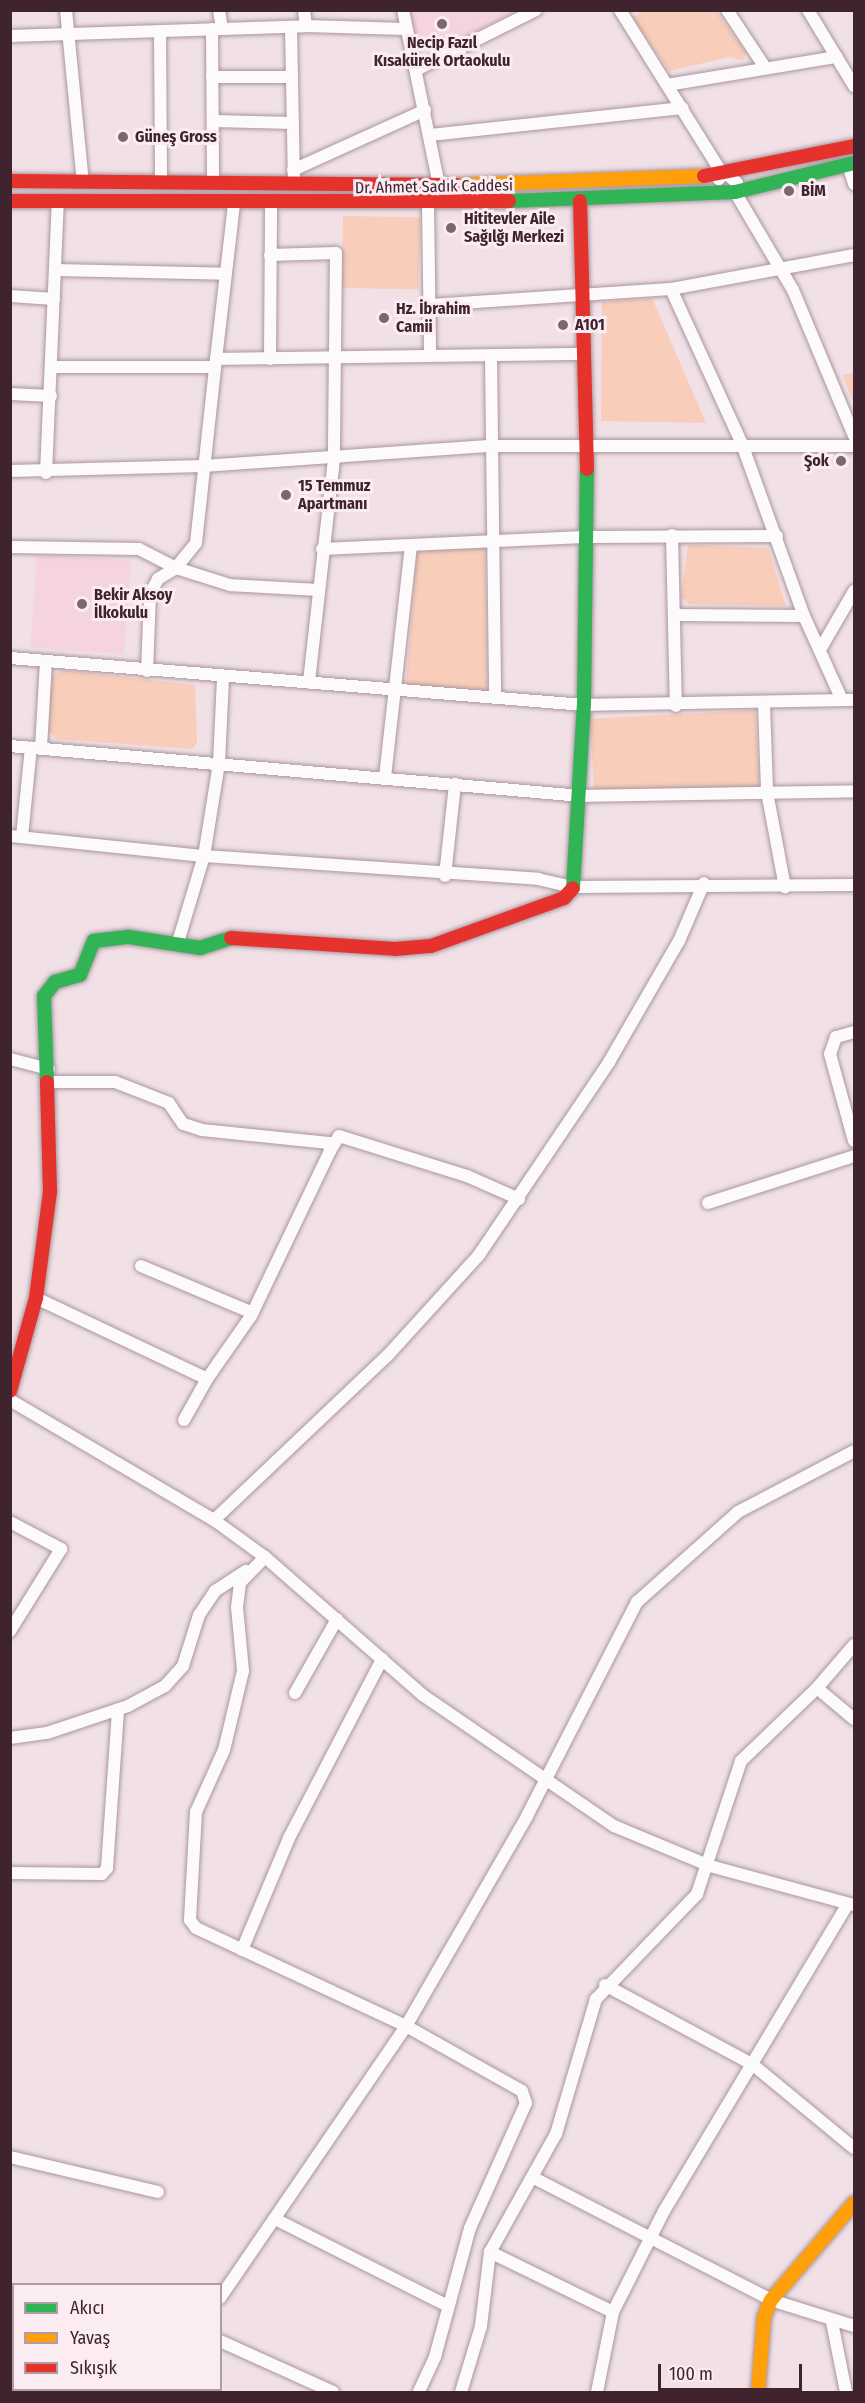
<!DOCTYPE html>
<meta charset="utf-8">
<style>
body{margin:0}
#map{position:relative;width:865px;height:2403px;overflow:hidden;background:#f1e1e7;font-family:"Fira Sans Condensed",sans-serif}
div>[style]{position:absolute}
.built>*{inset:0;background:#f5d3e0;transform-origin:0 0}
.green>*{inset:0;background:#f8cdb9;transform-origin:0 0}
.roads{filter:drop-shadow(0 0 2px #aa969e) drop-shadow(0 0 2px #aa969e)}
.street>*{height:12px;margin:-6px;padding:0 6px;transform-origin:6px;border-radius:6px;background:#fdfafb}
.fast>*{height:14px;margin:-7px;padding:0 7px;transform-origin:7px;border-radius:7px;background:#30b455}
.slow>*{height:14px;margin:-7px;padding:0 7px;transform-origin:7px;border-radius:7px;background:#ff9f0a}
.jam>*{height:14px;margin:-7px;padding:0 7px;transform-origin:7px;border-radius:7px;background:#e5322d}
.dots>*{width:16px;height:16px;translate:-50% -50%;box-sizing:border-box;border:3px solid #fbecf2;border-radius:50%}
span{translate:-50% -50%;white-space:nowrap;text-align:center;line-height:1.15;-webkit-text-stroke:6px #fbecf2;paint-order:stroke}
.poi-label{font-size:16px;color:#3f232f;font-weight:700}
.left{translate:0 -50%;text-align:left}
.right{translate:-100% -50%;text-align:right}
.street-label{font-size:16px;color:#3f232f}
.frame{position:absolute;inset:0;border:12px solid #3f232f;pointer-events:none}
.legend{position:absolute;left:12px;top:2283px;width:210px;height:108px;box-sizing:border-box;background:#fbecf2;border:2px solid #b09ca4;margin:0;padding:8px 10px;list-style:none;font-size:18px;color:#3f232f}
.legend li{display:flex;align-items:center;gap:12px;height:30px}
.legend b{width:30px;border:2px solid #b09ca4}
.scale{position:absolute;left:658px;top:2364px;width:144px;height:27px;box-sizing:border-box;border:3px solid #3f232f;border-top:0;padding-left:8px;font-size:18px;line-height:21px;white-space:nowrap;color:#3f232f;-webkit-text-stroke:4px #fbecf2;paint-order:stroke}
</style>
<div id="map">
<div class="built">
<i style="clip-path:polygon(410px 11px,518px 11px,431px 53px,416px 47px)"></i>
<i style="left:37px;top:554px;width:94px;height:94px;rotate:4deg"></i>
</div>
<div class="green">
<i style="clip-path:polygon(641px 11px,716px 11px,746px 52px,743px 61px,730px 57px,669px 71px,633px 18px)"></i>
<i style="left:343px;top:216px;width:77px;height:72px;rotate:1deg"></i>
<i style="clip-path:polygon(652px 298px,706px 423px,601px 421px,602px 302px)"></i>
<i style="clip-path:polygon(854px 372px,854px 405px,843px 375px)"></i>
<i style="clip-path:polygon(688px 545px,768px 548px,786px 606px,690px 604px,681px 597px)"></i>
<i style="clip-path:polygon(485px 548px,487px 693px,406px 685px,417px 551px)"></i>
<i style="clip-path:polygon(62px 670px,195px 685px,197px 743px,192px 749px,56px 739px,48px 730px,50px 677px)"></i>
<i style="left:755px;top:710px;width:76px;height:165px;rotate:87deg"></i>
</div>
<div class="roads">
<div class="street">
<i style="left:66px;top:10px;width:173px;rotate:84.4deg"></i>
<i style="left:219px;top:10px;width:19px;rotate:81deg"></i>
<i style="left:304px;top:10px;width:16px;rotate:83deg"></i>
<i style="left:403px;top:10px;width:180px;rotate:78.4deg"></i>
<i style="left:620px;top:10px;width:195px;rotate:58deg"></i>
<i style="left:723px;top:175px;width:6px;rotate:135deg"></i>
<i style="left:727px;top:10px;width:67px;rotate:56.5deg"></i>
<i style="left:808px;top:10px;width:89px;rotate:58.8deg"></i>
<i style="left:291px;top:27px;width:156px;rotate:88.9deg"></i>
<i style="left:212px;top:29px;width:154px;rotate:89.6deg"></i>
<i style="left:160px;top:31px;width:152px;rotate:89.6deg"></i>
<i style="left:10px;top:36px;width:296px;rotate:-1.9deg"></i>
<i style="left:306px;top:26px;width:99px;rotate:1.7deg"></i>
<i style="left:416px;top:70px;width:134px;rotate:-26.6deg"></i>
<i style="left:212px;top:77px;width:80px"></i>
<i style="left:667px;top:85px;width:172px;rotate:-9.4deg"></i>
<i style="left:213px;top:121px;width:80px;rotate:1.4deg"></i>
<i style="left:430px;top:135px;width:254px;rotate:-6.1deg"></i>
<i style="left:848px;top:164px;width:21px;rotate:73deg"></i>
<i style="left:293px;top:170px;width:145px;rotate:-24.4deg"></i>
<i style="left:727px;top:174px;width:13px;rotate:42deg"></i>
<i style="left:737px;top:183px;width:9px;rotate:103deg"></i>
<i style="left:735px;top:192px;width:114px;rotate:59.4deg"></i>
<i style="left:793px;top:290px;width:158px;rotate:67.3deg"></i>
<i style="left:234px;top:204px;width:156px;rotate:96.6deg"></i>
<i style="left:216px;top:359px;width:368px;rotate:-0.8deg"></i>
<i style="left:428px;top:204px;width:151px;rotate:89.2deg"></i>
<i style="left:270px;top:255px;width:66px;rotate:-1.7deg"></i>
<i style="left:336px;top:253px;width:206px;rotate:90.6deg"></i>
<i style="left:334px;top:459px;width:225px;rotate:96.4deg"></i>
<i style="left:56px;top:270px;width:170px;rotate:1.3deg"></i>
<i style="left:671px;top:289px;width:170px;rotate:65.4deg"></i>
<i style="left:742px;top:444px;width:183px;rotate:70.2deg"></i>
<i style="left:804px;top:616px;width:92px;rotate:65.7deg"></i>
<i style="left:10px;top:296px;width:44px;rotate:3.9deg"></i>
<i style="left:429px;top:305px;width:243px;rotate:-3.8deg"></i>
<i style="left:671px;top:289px;width:186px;rotate:-10.5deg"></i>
<i style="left:491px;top:357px;width:341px;rotate:89.3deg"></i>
<i style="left:216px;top:359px;width:185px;rotate:96.2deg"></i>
<i style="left:196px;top:543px;width:32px;rotate:129deg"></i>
<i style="left:176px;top:568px;width:57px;rotate:17.5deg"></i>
<i style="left:230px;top:585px;width:87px;rotate:3.3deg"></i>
<i style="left:270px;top:359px;width:155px;rotate:-89.6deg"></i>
<i style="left:53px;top:367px;width:162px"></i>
<i style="left:10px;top:394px;width:41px;rotate:2.8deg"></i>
<i style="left:10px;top:471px;width:193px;rotate:-1.5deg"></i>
<i style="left:203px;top:466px;width:289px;rotate:-4deg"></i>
<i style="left:491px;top:446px;width:363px"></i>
<i style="left:46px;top:473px;width:271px;rotate:-87.5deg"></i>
<i style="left:672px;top:535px;width:171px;rotate:88.7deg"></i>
<i style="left:10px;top:547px;width:129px;rotate:0.9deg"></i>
<i style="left:139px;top:549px;width:42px;rotate:27.2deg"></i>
<i style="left:176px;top:568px;width:21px;rotate:149deg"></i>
<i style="left:158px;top:579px;width:17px;rotate:118deg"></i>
<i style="left:150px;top:594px;width:77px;rotate:92.2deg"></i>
<i style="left:322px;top:549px;width:262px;rotate:-2.6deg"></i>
<i style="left:584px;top:537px;width:193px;rotate:-0.3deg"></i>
<i style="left:675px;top:615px;width:129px;rotate:0.4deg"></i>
<i style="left:821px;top:648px;width:66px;rotate:-59.9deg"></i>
<i style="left:10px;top:658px;width:576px;rotate:4.68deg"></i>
<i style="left:584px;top:705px;width:270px;rotate:-1.1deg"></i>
<i style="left:764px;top:704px;width:88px;rotate:88deg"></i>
<i style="left:767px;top:792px;width:97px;rotate:79.3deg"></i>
<i style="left:10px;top:746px;width:573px;rotate:5deg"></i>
<i style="left:581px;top:796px;width:273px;rotate:-1deg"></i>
<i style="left:41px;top:748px;width:87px;rotate:-86.7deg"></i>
<i style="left:385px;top:777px;width:232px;rotate:-83.6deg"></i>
<i style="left:10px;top:836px;width:195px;rotate:5.9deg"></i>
<i style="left:204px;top:856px;width:94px;rotate:-80.8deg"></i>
<i style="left:219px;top:763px;width:86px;rotate:-87.3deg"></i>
<i style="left:22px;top:837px;width:90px;rotate:-84.3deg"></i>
<i style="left:445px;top:876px;width:93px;rotate:-83.8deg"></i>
<i style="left:178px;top:942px;width:90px;rotate:-73.2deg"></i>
<i style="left:204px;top:856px;width:335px;rotate:3.9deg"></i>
<i style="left:538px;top:879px;width:37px;rotate:13deg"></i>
<i style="left:574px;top:887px;width:280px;rotate:-0.4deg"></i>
<i style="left:854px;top:1032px;width:19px;rotate:164deg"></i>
<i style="left:836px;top:1037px;width:18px;rotate:109deg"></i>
<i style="left:830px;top:1054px;width:90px;rotate:74.6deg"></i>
<i style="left:10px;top:1059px;width:40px;rotate:14.4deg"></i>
<i style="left:330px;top:1151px;width:17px;rotate:-59deg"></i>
<i style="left:339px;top:1136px;width:134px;rotate:17.4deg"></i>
<i style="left:467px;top:1176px;width:57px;rotate:23.9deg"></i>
<i style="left:708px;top:1203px;width:153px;rotate:-17.8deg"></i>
<i style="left:141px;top:1266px;width:121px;rotate:22.8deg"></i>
<i style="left:36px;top:1298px;width:189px;rotate:25.3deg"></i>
<i style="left:207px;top:1379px;width:77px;rotate:-55.1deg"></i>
<i style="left:251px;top:1316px;width:183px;rotate:-64.4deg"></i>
<i style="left:330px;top:1151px;width:8px;rotate:-97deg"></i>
<i style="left:329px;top:1143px;width:128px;rotate:-174.2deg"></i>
<i style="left:202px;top:1130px;width:20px;rotate:-162deg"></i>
<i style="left:183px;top:1124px;width:25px;rotate:-124deg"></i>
<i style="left:169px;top:1103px;width:58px;rotate:-158.7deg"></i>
<i style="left:115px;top:1082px;width:66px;rotate:180deg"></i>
<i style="left:10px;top:1400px;width:237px;rotate:30.5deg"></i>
<i style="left:214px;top:1520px;width:240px;rotate:-43.5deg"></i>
<i style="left:388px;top:1355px;width:135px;rotate:-47.7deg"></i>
<i style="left:479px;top:1255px;width:233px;rotate:-56deg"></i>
<i style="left:609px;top:1062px;width:140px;rotate:-60deg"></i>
<i style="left:679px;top:941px;width:63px;rotate:-66.7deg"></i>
<i style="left:184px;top:1420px;width:47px;rotate:-60.7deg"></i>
<i style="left:214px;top:1520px;width:63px;rotate:36deg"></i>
<i style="left:265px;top:1557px;width:36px;rotate:134deg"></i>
<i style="left:240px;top:1583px;width:24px;rotate:97deg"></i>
<i style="left:237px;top:1607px;width:64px;rotate:84.6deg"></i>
<i style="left:243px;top:1671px;width:81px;rotate:103.5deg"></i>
<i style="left:224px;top:1750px;width:68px;rotate:114.3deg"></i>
<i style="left:196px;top:1812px;width:108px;rotate:93.2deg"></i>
<i style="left:190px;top:1920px;width:10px;rotate:53deg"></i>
<i style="left:196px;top:1928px;width:232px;rotate:25deg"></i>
<i style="left:406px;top:2026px;width:242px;rotate:-60deg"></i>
<i style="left:527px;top:1816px;width:241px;rotate:-62.8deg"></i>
<i style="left:637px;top:1602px;width:135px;rotate:-41.7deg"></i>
<i style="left:738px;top:1512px;width:131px;rotate:-27.7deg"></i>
<i style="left:10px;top:1522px;width:58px;rotate:27.9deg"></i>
<i style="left:61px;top:1549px;width:97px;rotate:121.9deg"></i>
<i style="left:265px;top:1557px;width:211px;rotate:41.2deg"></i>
<i style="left:424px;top:1696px;width:230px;rotate:34.4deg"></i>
<i style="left:614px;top:1826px;width:104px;rotate:22.6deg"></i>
<i style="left:710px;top:1866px;width:149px;rotate:15.2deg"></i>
<i style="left:854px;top:1645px;width:57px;rotate:130.7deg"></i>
<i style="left:817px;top:1688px;width:48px;rotate:40deg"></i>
<i style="left:295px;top:1693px;width:85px;rotate:-60.4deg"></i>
<i style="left:10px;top:1738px;width:37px;rotate:-8deg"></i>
<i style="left:47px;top:1733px;width:85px;rotate:-18.4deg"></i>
<i style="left:128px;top:1706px;width:42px;rotate:-28.4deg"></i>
<i style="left:165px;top:1686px;width:27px;rotate:-48deg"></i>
<i style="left:183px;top:1666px;width:53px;rotate:-72.6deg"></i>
<i style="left:199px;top:1615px;width:29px;rotate:-56deg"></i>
<i style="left:215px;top:1591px;width:37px;rotate:-33deg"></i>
<i style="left:10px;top:1873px;width:92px;rotate:0.6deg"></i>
<i style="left:102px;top:1874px;width:8px;rotate:-50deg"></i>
<i style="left:107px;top:1868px;width:159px;rotate:-86deg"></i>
<i style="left:242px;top:1950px;width:121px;rotate:-67.2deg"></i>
<i style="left:289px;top:1838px;width:202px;rotate:-62.5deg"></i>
<i style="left:605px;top:1985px;width:167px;rotate:28.3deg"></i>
<i style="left:752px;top:2064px;width:132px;rotate:39.5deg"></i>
<i style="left:10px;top:2157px;width:152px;rotate:13.3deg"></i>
<i style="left:532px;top:2177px;width:269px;rotate:27.2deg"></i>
<i style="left:771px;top:2300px;width:87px;rotate:17.4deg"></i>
<i style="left:277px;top:2220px;width:191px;rotate:26.7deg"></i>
<i style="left:490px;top:2252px;width:137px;rotate:26deg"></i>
<i style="left:613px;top:2312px;width:113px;rotate:-63.2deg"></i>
<i style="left:664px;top:2211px;width:358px;rotate:-59.1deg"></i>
<i style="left:220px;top:2298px;width:330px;rotate:-55.6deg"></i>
<i style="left:406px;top:2026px;width:133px;rotate:29.3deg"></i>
<i style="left:522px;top:2091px;width:13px;rotate:72deg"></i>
<i style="left:526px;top:2103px;width:137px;rotate:114.1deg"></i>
<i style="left:470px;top:2228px;width:134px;rotate:105.2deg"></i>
<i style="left:435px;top:2357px;width:38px;rotate:115deg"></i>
<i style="left:832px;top:2322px;width:71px;rotate:78.7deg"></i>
<i style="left:220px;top:2341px;width:124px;rotate:24.3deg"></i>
<i style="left:155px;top:2392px;width:4px;rotate:-34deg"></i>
<i style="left:461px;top:2392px;width:69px;rotate:-73.1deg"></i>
<i style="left:481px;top:2326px;width:75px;rotate:-83.1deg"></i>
<i style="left:490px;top:2252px;width:135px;rotate:-60.8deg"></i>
<i style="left:556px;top:2134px;width:141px;rotate:-73.5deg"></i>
<i style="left:596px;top:1999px;width:146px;rotate:-46.1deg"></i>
<i style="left:697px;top:1894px;width:140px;rotate:-71.7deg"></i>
<i style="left:741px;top:1761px;width:105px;rotate:-43.8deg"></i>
<i style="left:597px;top:2392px;width:82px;rotate:-78.7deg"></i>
</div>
<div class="fast">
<i style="left:509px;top:201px;width:226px;rotate:-2.3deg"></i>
<i style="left:735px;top:192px;width:122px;rotate:-13.7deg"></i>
<i style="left:573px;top:888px;width:183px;rotate:-86.6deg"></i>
<i style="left:584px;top:705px;width:236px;rotate:-89.3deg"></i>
<i style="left:47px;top:1082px;width:86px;rotate:-92deg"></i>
<i style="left:44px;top:996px;width:18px;rotate:-52deg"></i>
<i style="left:55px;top:982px;width:26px;rotate:-16deg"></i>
<i style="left:80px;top:975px;width:37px;rotate:-68deg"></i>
<i style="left:94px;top:941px;width:35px;rotate:-7deg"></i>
<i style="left:129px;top:937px;width:72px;rotate:8.8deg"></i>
<i style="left:200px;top:948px;width:33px;rotate:-18deg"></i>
</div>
<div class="slow">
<i style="left:457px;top:185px;width:247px;rotate:-2.1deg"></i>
<i style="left:758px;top:2392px;width:75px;rotate:-85.4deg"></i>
<i style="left:764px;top:2317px;width:18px;rotate:-68deg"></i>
<i style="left:771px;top:2300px;width:128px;rotate:-49.4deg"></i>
</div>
<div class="jam">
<i style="left:704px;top:176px;width:153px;rotate:-11.3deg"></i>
<i style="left:10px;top:181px;width:447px;rotate:0.5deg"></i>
<i style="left:10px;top:201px;width:499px"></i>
<i style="left:580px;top:201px;width:268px;rotate:88.5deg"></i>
<i style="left:231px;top:938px;width:164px;rotate:3.8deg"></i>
<i style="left:395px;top:949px;width:36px;rotate:-5deg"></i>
<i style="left:431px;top:946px;width:141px;rotate:-19.8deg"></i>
<i style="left:564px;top:898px;width:13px;rotate:-48deg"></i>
<i style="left:10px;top:1391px;width:97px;rotate:-74.4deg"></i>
<i style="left:36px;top:1298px;width:108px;rotate:-82.5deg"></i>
<i style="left:50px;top:1191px;width:109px;rotate:-91.6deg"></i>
</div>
</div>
<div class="dots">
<i style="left:442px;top:24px;background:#7d666f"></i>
<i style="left:123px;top:137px;background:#7d666f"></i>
<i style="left:789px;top:191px;background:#7d666f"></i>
<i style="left:451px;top:228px;background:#7d666f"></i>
<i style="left:384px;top:318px;background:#7d666f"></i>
<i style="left:563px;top:325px;background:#7d666f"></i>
<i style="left:841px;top:461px;background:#7d666f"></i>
<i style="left:286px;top:495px;background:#7d666f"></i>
<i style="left:82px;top:604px;background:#7d666f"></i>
</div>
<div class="poi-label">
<span style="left:442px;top:52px">Necip Fazıl<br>Kısakürek Ortaokulu</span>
<span class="left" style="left:135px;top:137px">Güneş Gross</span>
<span class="left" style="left:801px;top:191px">BİM</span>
<span class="left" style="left:464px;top:228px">Hititevler Aile<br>Sağılğı Merkezi</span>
<span class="left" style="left:396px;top:318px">Hz. İbrahim<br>Camii</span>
<span class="left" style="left:575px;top:325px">A101</span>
<span class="right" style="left:829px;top:461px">Şok</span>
<span class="left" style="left:298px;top:495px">15 Temmuz<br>Apartmanı</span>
<span class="left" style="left:94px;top:604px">Bekir Aksoy<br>İlkokulu</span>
</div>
<div class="street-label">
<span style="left:434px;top:187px;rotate:-1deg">Dr. Ahmet Sadık Caddesi</span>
</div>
<div class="frame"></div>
<ul class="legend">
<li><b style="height:8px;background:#30b455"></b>Akıcı</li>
<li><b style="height:8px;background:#ff9f0a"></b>Yavaş</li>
<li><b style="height:8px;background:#e5322d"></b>Sıkışık</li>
</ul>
<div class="scale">100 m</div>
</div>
